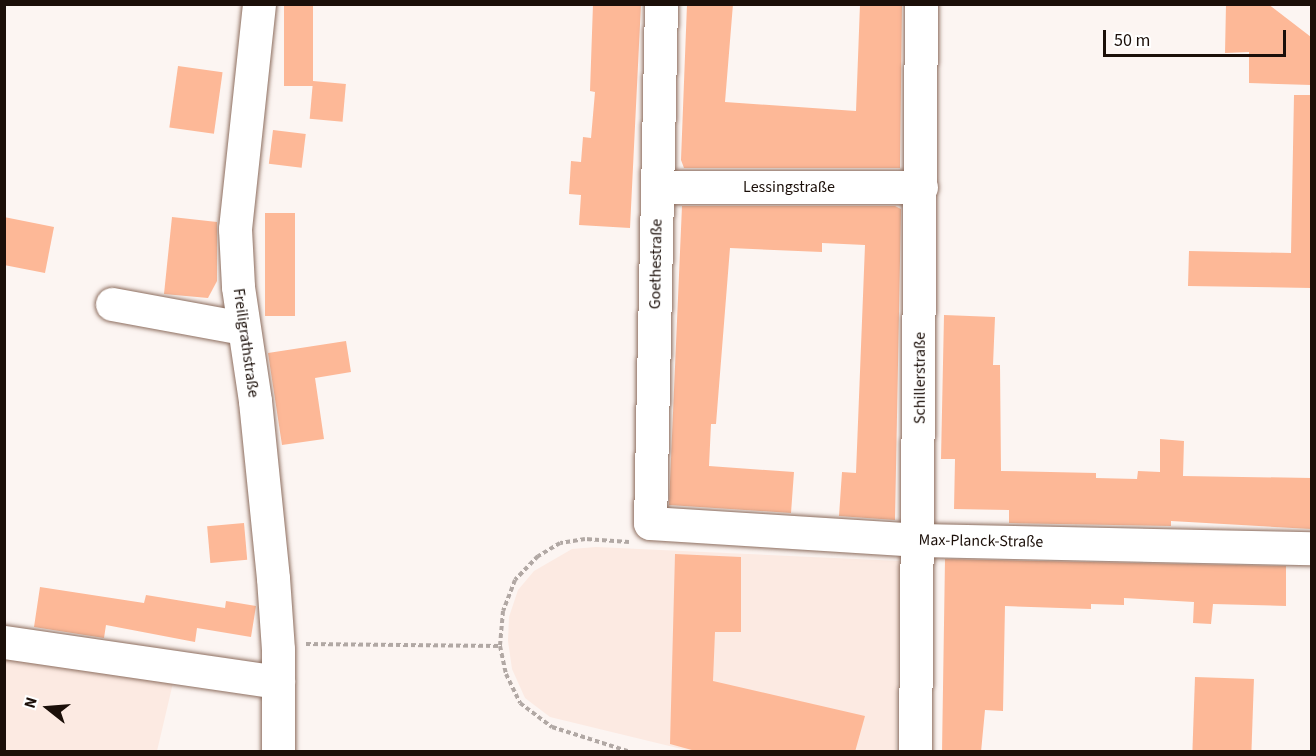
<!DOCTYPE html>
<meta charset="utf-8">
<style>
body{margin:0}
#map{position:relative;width:1316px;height:756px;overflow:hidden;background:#fcf5f2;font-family:"Source Sans 3",sans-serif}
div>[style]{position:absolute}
.built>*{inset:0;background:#fceae2}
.building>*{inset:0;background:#fdb897;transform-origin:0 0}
.path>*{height:4px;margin-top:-2px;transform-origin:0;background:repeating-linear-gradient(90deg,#b1a8a4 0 4.5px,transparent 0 7.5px)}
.roads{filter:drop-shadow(0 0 2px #8d6e5f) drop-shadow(0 0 2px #8d6e5f)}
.minor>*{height:33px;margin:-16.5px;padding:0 16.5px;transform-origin:16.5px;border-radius:16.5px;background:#fff}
span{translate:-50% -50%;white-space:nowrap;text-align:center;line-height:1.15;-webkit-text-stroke:4.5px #fff;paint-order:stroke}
.street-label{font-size:16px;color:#1b0f09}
.frame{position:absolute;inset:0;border:6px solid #1b0f09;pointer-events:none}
.north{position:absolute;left:18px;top:678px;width:60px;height:60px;-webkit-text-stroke:4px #fff;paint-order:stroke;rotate:287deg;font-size:16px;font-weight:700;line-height:24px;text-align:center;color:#1b0f09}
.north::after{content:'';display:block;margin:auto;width:21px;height:27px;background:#1b0f09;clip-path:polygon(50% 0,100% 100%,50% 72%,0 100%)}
.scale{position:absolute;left:1103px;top:30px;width:183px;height:27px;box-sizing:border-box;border:3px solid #1b0f09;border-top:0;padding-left:8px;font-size:18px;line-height:21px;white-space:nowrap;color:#1b0f09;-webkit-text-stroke:4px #fff;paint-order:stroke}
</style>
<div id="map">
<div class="built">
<i style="clip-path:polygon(596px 547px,900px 561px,896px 751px,690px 751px,550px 717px,525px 698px,512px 669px,508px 641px,509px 617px,518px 590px,534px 571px,572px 549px)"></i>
<i style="clip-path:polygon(4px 656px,173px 683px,157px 751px,5px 751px)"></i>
</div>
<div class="building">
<i style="left:284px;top:4px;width:29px;height:82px"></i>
<i style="clip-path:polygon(593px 4px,641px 4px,630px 228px,579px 225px,581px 195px,569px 194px,571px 161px,581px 162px,583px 137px,591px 138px,595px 92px,590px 91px)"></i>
<i style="clip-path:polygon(687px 4px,733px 4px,725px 102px,856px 111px,860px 4px,902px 4px,900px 168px,684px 168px,681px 160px)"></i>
<i style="clip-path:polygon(1226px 4px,1268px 4px,1311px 37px,1311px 85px,1249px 83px,1249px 52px,1225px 53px)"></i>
<i style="left:178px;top:66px;width:45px;height:62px;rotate:8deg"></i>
<i style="left:313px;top:81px;width:33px;height:38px;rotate:5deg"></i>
<i style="clip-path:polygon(1294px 95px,1311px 95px,1311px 288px,1188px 286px,1189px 251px,1291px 253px)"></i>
<i style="left:273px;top:130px;width:33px;height:34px;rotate:7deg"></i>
<i style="clip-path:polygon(682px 206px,895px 206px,901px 209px,895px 520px,839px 516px,842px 472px,856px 473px,865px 245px,822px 243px,822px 252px,730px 248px,716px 424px,711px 424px,709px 466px,794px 472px,791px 513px,669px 505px)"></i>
<i style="left:265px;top:213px;width:30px;height:103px"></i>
<i style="clip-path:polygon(4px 217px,54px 227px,45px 273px,4px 265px)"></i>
<i style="clip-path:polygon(172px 217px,217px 222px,217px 281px,208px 298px,164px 294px)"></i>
<i style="clip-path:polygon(944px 315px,995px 317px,993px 365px,1000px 365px,1001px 471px,1096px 473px,1096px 478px,1137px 479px,1138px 471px,1160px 472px,1160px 439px,1184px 441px,1183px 476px,1311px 478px,1311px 529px,1171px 521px,1171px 526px,1009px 523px,1009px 510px,954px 509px,955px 459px,941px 459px)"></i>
<i style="clip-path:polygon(346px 341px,351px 372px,315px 378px,324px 439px,282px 445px,268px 353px)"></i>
<i style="left:244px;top:523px;width:37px;height:37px;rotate:85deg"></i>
<i style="clip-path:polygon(675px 554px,741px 557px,741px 632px,715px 632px,713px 681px,865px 716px,855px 752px,699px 752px,670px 744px)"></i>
<i style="clip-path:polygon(945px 559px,1286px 566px,1286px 606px,1213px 604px,1211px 624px,1193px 623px,1194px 602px,1124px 598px,1124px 605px,1091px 604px,1091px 609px,1005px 606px,1003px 711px,985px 710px,981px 752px,942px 752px)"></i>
<i style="clip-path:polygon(40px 587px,144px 603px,146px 595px,225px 608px,226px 601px,256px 606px,251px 637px,197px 628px,195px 642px,106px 625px,104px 638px,34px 627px)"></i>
<i style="left:1195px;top:677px;width:59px;height:75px;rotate:2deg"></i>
</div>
<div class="path">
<i style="left:629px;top:542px;width:44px;rotate:-176.1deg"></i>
<i style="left:585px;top:539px;width:25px;rotate:171deg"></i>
<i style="left:560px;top:543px;width:26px;rotate:149deg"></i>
<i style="left:538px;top:556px;width:33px;rotate:134deg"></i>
<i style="left:515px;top:580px;width:33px;rotate:111deg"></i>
<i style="left:503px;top:611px;width:35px;rotate:95deg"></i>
<i style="left:500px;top:646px;width:29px;rotate:78deg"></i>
<i style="left:506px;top:674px;width:32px;rotate:64deg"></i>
<i style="left:520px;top:703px;width:40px;rotate:37deg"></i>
<i style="left:552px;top:727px;width:83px;rotate:17.6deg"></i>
<i style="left:306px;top:644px;width:194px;rotate:0.6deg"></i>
</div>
<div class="roads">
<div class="minor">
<i style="left:259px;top:4px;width:226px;rotate:96.1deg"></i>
<i style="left:235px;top:229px;width:58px;rotate:87deg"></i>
<i style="left:238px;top:287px;width:115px;rotate:81.5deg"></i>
<i style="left:255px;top:401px;width:178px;rotate:84.2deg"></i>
<i style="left:273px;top:578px;width:71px;rotate:86deg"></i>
<i style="left:278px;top:649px;width:103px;rotate:90deg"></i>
<i style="left:661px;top:4px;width:519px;rotate:91.21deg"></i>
<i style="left:650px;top:523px;width:270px;rotate:3.6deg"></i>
<i style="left:919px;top:540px;width:393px;rotate:1.2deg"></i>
<i style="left:657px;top:187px;width:264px"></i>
<i style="left:112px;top:304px;width:133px;rotate:10.4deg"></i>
<i style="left:4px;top:642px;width:277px;rotate:8.3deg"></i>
<i style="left:915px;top:752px;width:748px;rotate:-89.54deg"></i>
</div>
</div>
<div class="street-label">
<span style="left:789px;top:187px">Lessingstraße</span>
<span style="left:656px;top:264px;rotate:-89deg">Goethestraße</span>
<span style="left:246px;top:343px;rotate:82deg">Freiligrathstraße</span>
<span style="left:920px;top:378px;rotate:-90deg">Schillerstraße</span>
<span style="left:981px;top:541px;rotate:1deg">Max-Planck-Straße</span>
</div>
<div class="frame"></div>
<div class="north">N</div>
<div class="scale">50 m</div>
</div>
